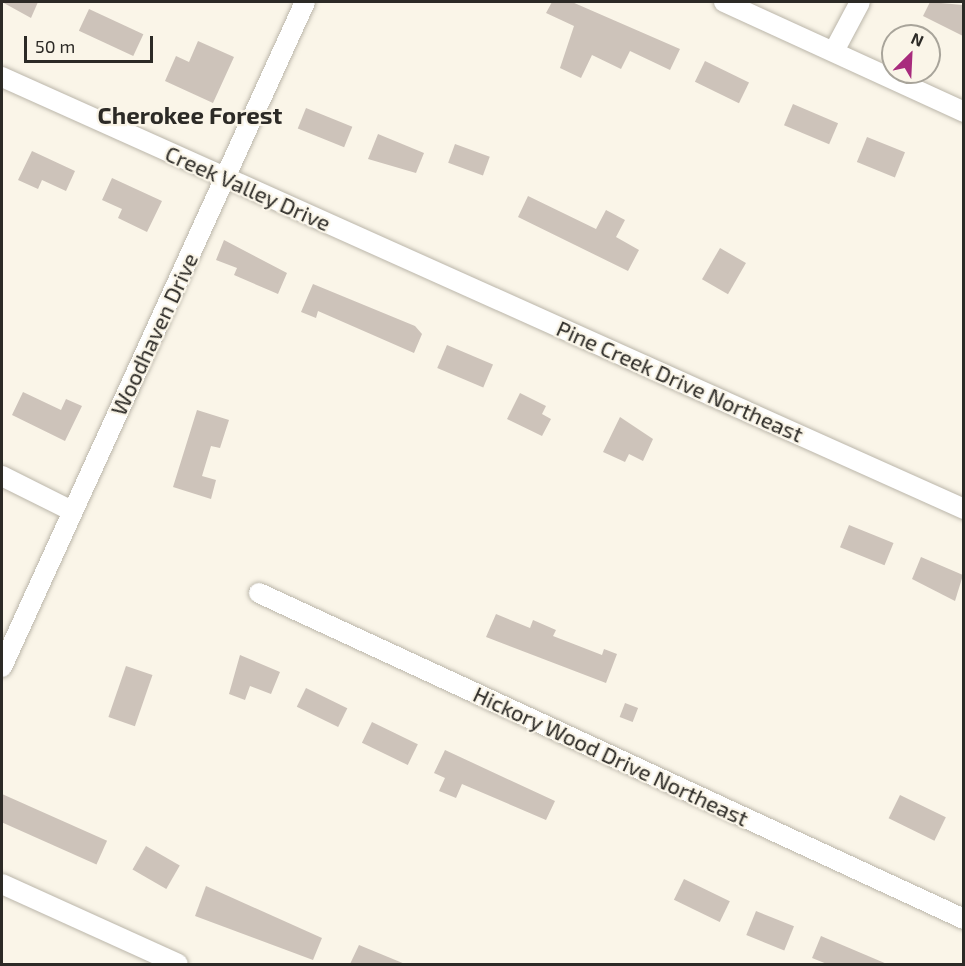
<!DOCTYPE html>
<style>
body{margin:0}
#map{position:relative;width:965px;height:966px;overflow:hidden;background:#faf5e8;font-family:"Exo 2",sans-serif}
div>[style]{position:absolute}
.building>*{inset:0;background:#cdc3ba;transform-origin:0 0}
.roads{filter:drop-shadow(0 0 2px #bbb6aa) drop-shadow(0 0 2px #bbb6aa)}
.minor>*{height:20px;margin:-10px;padding:0 10px;transform-origin:10px;border-radius:10px;background:#fff}
span{translate:-50% -50%;white-space:nowrap;text-align:center;line-height:1.15;-webkit-text-stroke:4.5px #faf5e8;paint-order:stroke}
.street-label{font-size:22px;color:#2c2a26}
.neighbourhood-label{font-size:24px;color:#2c2a26;font-weight:700}
.frame{position:absolute;inset:0;border:3px solid #2c2a26;pointer-events:none}
.north{position:absolute;left:881px;top:24px;width:60px;height:60px;box-sizing:border-box;background:#faf5e8;border:2px solid #a8a49a;border-radius:50%;rotate:24deg;font-size:16px;font-weight:700;line-height:24px;text-align:center;color:#2c2a26}
.north::after{content:'';display:block;margin:auto;width:21px;height:27px;background:#a82b7d;clip-path:polygon(50% 0,100% 100%,50% 72%,0 100%)}
.scale{position:absolute;left:24px;top:36px;width:129px;height:27px;box-sizing:border-box;border:3px solid #2c2a26;border-top:0;padding-left:8px;font-size:18px;line-height:21px;white-space:nowrap;color:#2c2a26;-webkit-text-stroke:4px #faf5e8;paint-order:stroke}
</style>
<div id="map">
<div class="building">
<i style="clip-path:polygon(2px 2px,38px 2px,31px 18px)"></i>
<i style="clip-path:polygon(552px 2px,572px 2px,680px 49px,670px 70px,630px 51px,621px 69px,592px 55px,581px 78px,560px 68px,574px 26px,546px 13px)"></i>
<i style="clip-path:polygon(930px 2px,963px 5px,963px 36px,923px 16px)"></i>
<i style="left:89px;top:9px;width:60px;height:24px;rotate:25deg"></i>
<i style="clip-path:polygon(198px 41px,234px 57px,213px 103px,165px 81px,176px 56px,189px 62px)"></i>
<i style="left:705px;top:61px;width:49px;height:23px;rotate:26deg"></i>
<i style="left:793px;top:104px;width:49px;height:23px;rotate:23deg"></i>
<i style="left:306px;top:108px;width:50px;height:22px;rotate:22deg"></i>
<i style="clip-path:polygon(378px 134px,424px 153px,416px 173px,368px 159px)"></i>
<i style="left:867px;top:137px;width:41px;height:27px;rotate:22deg"></i>
<i style="left:455px;top:144px;width:37px;height:20px;rotate:20deg"></i>
<i style="clip-path:polygon(32px 151px,75px 171px,66px 191px,42px 180px,38px 189px,18px 180px)"></i>
<i style="clip-path:polygon(112px 178px,162px 201px,147px 232px,118px 218px,122px 209px,102px 200px)"></i>
<i style="clip-path:polygon(528px 196px,596px 229px,606px 210px,625px 220px,616px 237px,639px 250px,628px 271px,518px 217px)"></i>
<i style="clip-path:polygon(224px 240px,287px 273px,278px 294px,234px 275px,237px 268px,216px 260px)"></i>
<i style="left:720px;top:248px;width:30px;height:36px;rotate:30deg"></i>
<i style="clip-path:polygon(313px 284px,415px 326px,422px 334px,414px 353px,318px 311px,316px 318px,301px 312px)"></i>
<i style="left:447px;top:345px;width:50px;height:25px;rotate:23deg"></i>
<i style="clip-path:polygon(23px 392px,61px 410px,66px 399px,82px 406px,65px 441px,12px 415px)"></i>
<i style="clip-path:polygon(520px 393px,546px 406px,542px 414px,551px 419px,542px 436px,507px 419px)"></i>
<i style="clip-path:polygon(197px 410px,229px 420px,220px 448px,211px 446px,202px 476px,216px 480px,211px 499px,173px 487px)"></i>
<i style="clip-path:polygon(620px 417px,653px 439px,643px 461px,629px 454px,625px 462px,603px 452px)"></i>
<i style="left:849px;top:525px;width:48px;height:24px;rotate:22deg"></i>
<i style="clip-path:polygon(921px 557px,963px 575px,955px 601px,912px 579px)"></i>
<i style="clip-path:polygon(496px 614px,530px 628px,533px 620px,556px 630px,553px 636px,602px 655px,604px 649px,617px 654px,606px 683px,486px 637px)"></i>
<i style="clip-path:polygon(240px 655px,280px 672px,271px 694px,250px 686px,245px 700px,229px 694px)"></i>
<i style="left:126px;top:666px;width:28px;height:54px;rotate:19deg"></i>
<i style="left:306px;top:688px;width:46px;height:21px;rotate:26deg"></i>
<i style="left:625px;top:703px;width:14px;height:15px;rotate:21deg"></i>
<i style="left:372px;top:722px;width:51px;height:23px;rotate:26deg"></i>
<i style="clip-path:polygon(445px 750px,555px 801px,546px 820px,462px 784px,456px 798px,439px 791px,445px 778px,434px 773px)"></i>
<i style="left:2px;top:794px;width:115px;height:26px;rotate:24deg"></i>
<i style="left:900px;top:795px;width:51px;height:26px;rotate:26deg"></i>
<i style="left:146px;top:846px;width:39px;height:27px;rotate:30deg"></i>
<i style="left:684px;top:879px;width:51px;height:23px;rotate:26deg"></i>
<i style="clip-path:polygon(206px 886px,322px 938px,313px 960px,195px 916px)"></i>
<i style="left:756px;top:911px;width:41px;height:26px;rotate:22deg"></i>
<i style="clip-path:polygon(821px 936px,887px 964px,827px 964px,812px 958px)"></i>
<i style="clip-path:polygon(359px 945px,405px 964px,350px 964px)"></i>
</div>
<div class="roads">
<div class="minor">
<i style="left:724px;top:2px;width:264px;rotate:24.6deg"></i>
<i style="left:834px;top:51px;width:55px;rotate:-62deg"></i>
<i style="left:2px;top:77px;width:1055px;rotate:24.18deg"></i>
<i style="left:2px;top:476px;width:78px;rotate:26.6deg"></i>
<i style="left:259px;top:593px;width:777px;rotate:24.82deg"></i>
<i style="left:2px;top:667px;width:731px;rotate:-65.5deg"></i>
<i style="left:2px;top:884px;width:193px;rotate:24.4deg"></i>
</div>
</div>
<div class="street-label">
<span style="left:248px;top:188px;rotate:24deg">Creek Valley Drive</span>
<span style="left:154px;top:334px;rotate:-65deg">Woodhaven Drive</span>
<span style="left:680px;top:381px;rotate:24deg">Pine Creek Drive Northeast</span>
<span style="left:611px;top:756px;rotate:25deg">Hickory Wood Drive Northeast</span>
</div>
<div class="neighbourhood-label">
<span style="left:190px;top:115px">Cherokee Forest</span>
</div>
<div class="frame"></div>
<div class="north">N</div>
<div class="scale">50 m</div>
</div>
